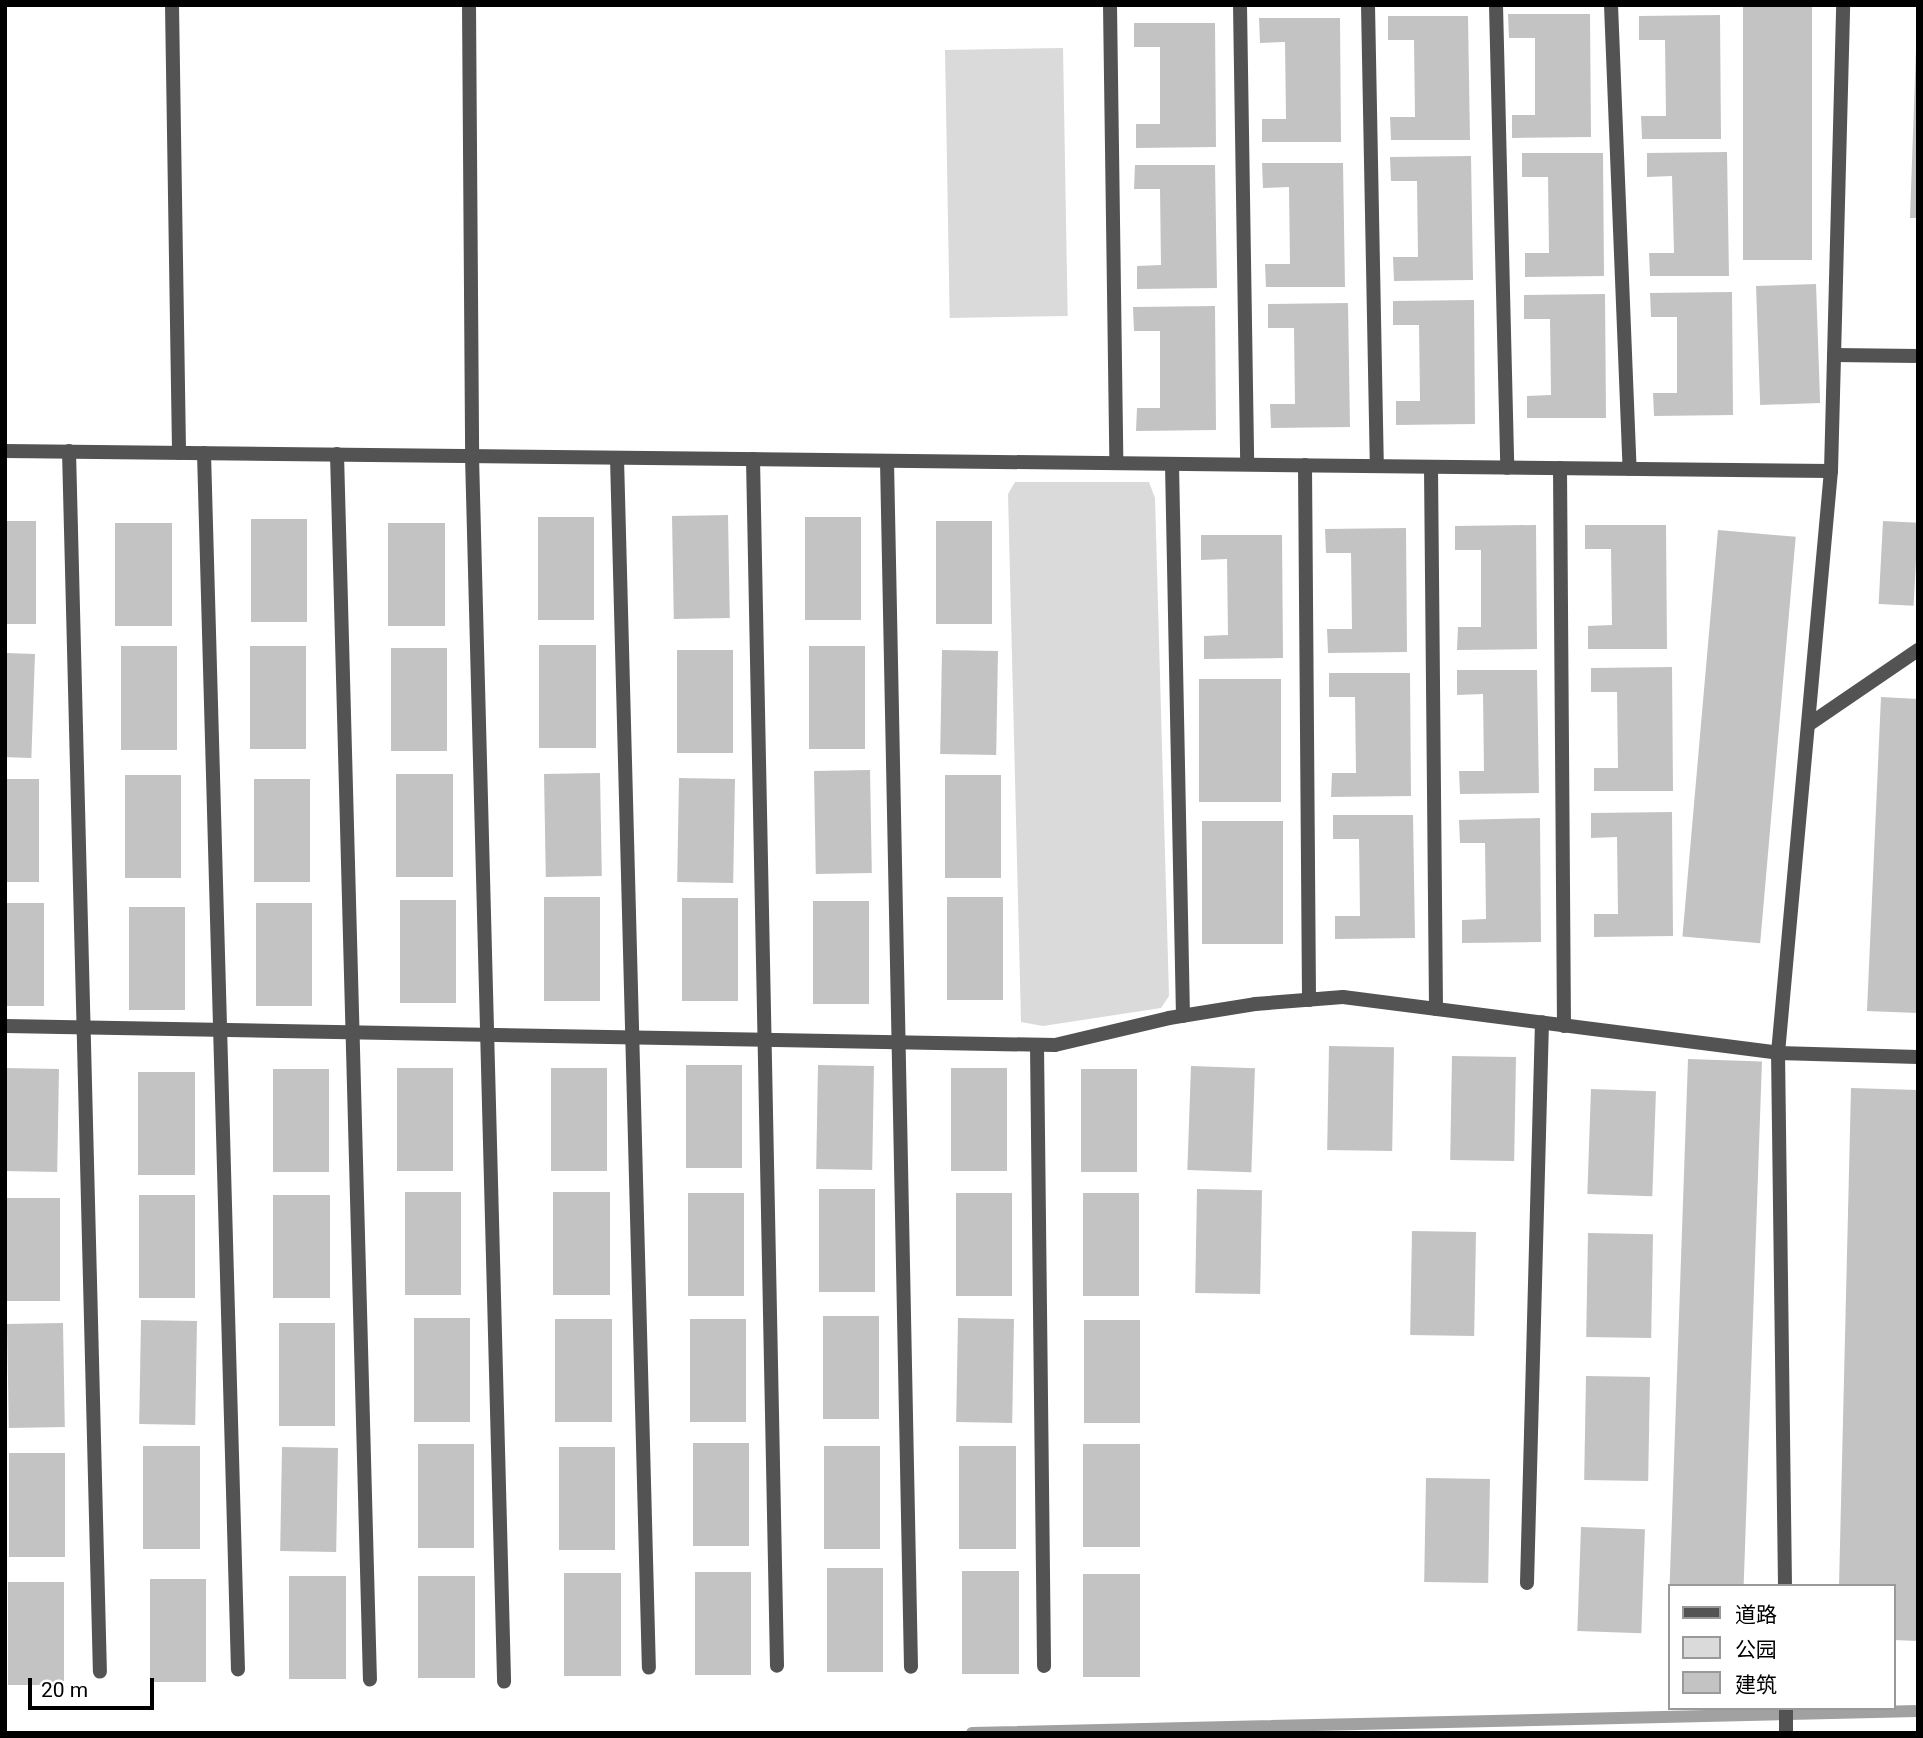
<!DOCTYPE html>
<meta charset="utf-8">
<style>
body{margin:0}
#map{position:relative;width:1923px;height:1738px;overflow:hidden;background:#fff;font-family:Roboto,"Noto Sans SC",sans-serif}
div>[style]{position:absolute}
.green>*{inset:0;background:#dadada;transform-origin:0 0}
.stream>*{height:12px;margin:-6px;padding:0 6px;transform-origin:6px;border-radius:6px;background:#a1a1a1}
.building>*{inset:0;background:#c3c3c3;transform-origin:0 0}
.lane>*{height:14px;margin:-7px;padding:0 7px;transform-origin:7px;border-radius:7px;background:#535353}
.street>*{height:14px;margin:-7px;padding:0 7px;transform-origin:7px;border-radius:7px;background:#535353}
span{translate:-50% -50%;white-space:nowrap;text-align:center;line-height:1.15;-webkit-text-stroke:5px #fff;paint-order:stroke}
.frame{position:absolute;inset:0;border:7px solid #000;pointer-events:none}
.legend{position:absolute;left:1668px;top:1584px;width:228px;height:126px;box-sizing:border-box;background:#fff;border:2px solid #999;margin:0;padding:9px 12px;list-style:none;font-size:21px;color:#000}
.legend li{display:flex;align-items:center;gap:14px;height:35px}
.legend b{width:35px;border:2px solid #999}
.scale{position:absolute;left:28px;top:1678px;width:126px;height:32px;box-sizing:border-box;border:4px solid #000;border-top:0;padding-left:9px;font-size:21px;line-height:24px;white-space:nowrap;color:#000;-webkit-text-stroke:5px #fff;paint-order:stroke}
</style>
<div id="map">
<div class="green">
<i style="left:1063px;top:48px;width:268px;height:118px;rotate:89deg"></i>
<i style="clip-path:polygon(1015px 482px,1149px 482px,1155px 498px,1169px 996px,1161px 1008px,1043px 1026px,1021px 1022px,1008px 494px)"></i>
</div>
<div class="stream">
<i style="left:972px;top:1733px;width:946px;rotate:-1.33deg"></i>
</div>
<div class="building">
<i style="left:1743px;top:5px;width:69px;height:255px"></i>
<i style="clip-path:polygon(1508px 14px,1590px 14px,1591px 137px,1512px 138px,1512px 115px,1535px 115px,1535px 38px,1509px 38px)"></i>
<i style="clip-path:polygon(1720px 15px,1721px 139px,1642px 139px,1641px 116px,1666px 116px,1665px 40px,1639px 40px,1639px 16px)"></i>
<i style="clip-path:polygon(1388px 16px,1468px 16px,1470px 140px,1391px 140px,1390px 117px,1415px 117px,1414px 40px,1388px 40px)"></i>
<i style="clip-path:polygon(1259px 18px,1340px 18px,1341px 142px,1262px 142px,1262px 119px,1286px 119px,1285px 42px,1260px 43px)"></i>
<i style="clip-path:polygon(1134px 23px,1215px 23px,1216px 147px,1136px 148px,1136px 124px,1160px 124px,1160px 47px,1134px 47px)"></i>
<i style="clip-path:polygon(1916px 49px,1918px 49px,1918px 218px,1910px 218px)"></i>
<i style="clip-path:polygon(1727px 152px,1729px 276px,1650px 276px,1649px 253px,1674px 253px,1672px 176px,1647px 177px,1647px 153px)"></i>
<i style="clip-path:polygon(1522px 153px,1603px 153px,1604px 276px,1525px 277px,1525px 253px,1549px 253px,1548px 177px,1522px 177px)"></i>
<i style="clip-path:polygon(1471px 156px,1473px 280px,1394px 281px,1393px 257px,1418px 257px,1417px 181px,1391px 181px,1390px 157px)"></i>
<i style="clip-path:polygon(1262px 163px,1343px 163px,1345px 287px,1266px 287px,1265px 264px,1290px 264px,1289px 187px,1263px 188px)"></i>
<i style="clip-path:polygon(1135px 165px,1215px 165px,1217px 288px,1137px 289px,1137px 266px,1161px 265px,1160px 189px,1134px 189px)"></i>
<i style="left:1816px;top:284px;width:119px;height:60px;rotate:88deg"></i>
<i style="clip-path:polygon(1732px 292px,1733px 415px,1654px 416px,1653px 393px,1677px 393px,1677px 317px,1651px 317px,1650px 293px)"></i>
<i style="clip-path:polygon(1605px 294px,1606px 418px,1527px 418px,1527px 396px,1551px 395px,1550px 319px,1524px 319px,1524px 295px)"></i>
<i style="clip-path:polygon(1474px 300px,1475px 424px,1396px 425px,1396px 401px,1420px 401px,1419px 325px,1393px 325px,1393px 301px)"></i>
<i style="clip-path:polygon(1348px 303px,1350px 427px,1271px 428px,1270px 404px,1295px 404px,1294px 328px,1268px 328px,1268px 304px)"></i>
<i style="clip-path:polygon(1215px 306px,1216px 430px,1136px 431px,1137px 408px,1160px 408px,1160px 331px,1134px 331px,1133px 307px)"></i>
<i style="left:728px;top:515px;width:103px;height:56px;rotate:89deg"></i>
<i style="left:538px;top:517px;width:56px;height:103px"></i>
<i style="left:805px;top:517px;width:56px;height:103px"></i>
<i style="left:251px;top:519px;width:56px;height:103px"></i>
<i style="left:5px;top:521px;width:31px;height:103px"></i>
<i style="left:936px;top:521px;width:56px;height:103px"></i>
<i style="left:1883px;top:521px;width:35px;height:83px;rotate:3deg"></i>
<i style="left:115px;top:523px;width:57px;height:103px"></i>
<i style="left:388px;top:523px;width:57px;height:103px"></i>
<i style="clip-path:polygon(1536px 525px,1537px 649px,1457px 650px,1458px 627px,1481px 627px,1481px 550px,1455px 550px,1455px 526px)"></i>
<i style="clip-path:polygon(1585px 525px,1666px 525px,1667px 649px,1588px 649px,1588px 626px,1612px 625px,1611px 549px,1585px 549px)"></i>
<i style="clip-path:polygon(1406px 528px,1407px 652px,1328px 653px,1327px 629px,1352px 629px,1351px 553px,1326px 553px,1325px 529px)"></i>
<i style="left:1718px;top:530px;width:78px;height:408px;rotate:5deg"></i>
<i style="clip-path:polygon(1201px 535px,1282px 535px,1283px 658px,1204px 659px,1204px 636px,1228px 635px,1227px 559px,1201px 560px)"></i>
<i style="left:596px;top:645px;width:103px;height:57px;rotate:90deg"></i>
<i style="left:121px;top:646px;width:56px;height:104px"></i>
<i style="left:306px;top:646px;width:103px;height:56px;rotate:90deg"></i>
<i style="left:809px;top:646px;width:56px;height:103px"></i>
<i style="left:391px;top:648px;width:56px;height:103px"></i>
<i style="left:677px;top:650px;width:56px;height:103px"></i>
<i style="left:942px;top:650px;width:56px;height:104px;rotate:1deg"></i>
<i style="left:5px;top:653px;width:30px;height:104px;rotate:2deg"></i>
<i style="clip-path:polygon(1672px 667px,1673px 791px,1594px 791px,1594px 768px,1618px 768px,1617px 692px,1591px 692px,1591px 668px)"></i>
<i style="clip-path:polygon(1457px 670px,1537px 670px,1539px 793px,1460px 794px,1459px 771px,1484px 771px,1483px 694px,1457px 695px)"></i>
<i style="clip-path:polygon(1329px 673px,1410px 673px,1411px 796px,1331px 797px,1332px 773px,1356px 773px,1355px 697px,1329px 697px)"></i>
<i style="left:1281px;top:679px;width:123px;height:82px;rotate:90deg"></i>
<i style="clip-path:polygon(1881px 697px,1918px 699px,1918px 1013px,1867px 1011px)"></i>
<i style="left:870px;top:770px;width:103px;height:56px;rotate:89deg"></i>
<i style="left:600px;top:773px;width:103px;height:56px;rotate:89deg"></i>
<i style="left:396px;top:774px;width:57px;height:103px"></i>
<i style="left:125px;top:775px;width:56px;height:103px"></i>
<i style="left:945px;top:775px;width:56px;height:103px"></i>
<i style="left:679px;top:778px;width:56px;height:104px;rotate:1deg"></i>
<i style="left:5px;top:779px;width:34px;height:103px"></i>
<i style="left:254px;top:779px;width:56px;height:103px"></i>
<i style="clip-path:polygon(1672px 812px,1673px 936px,1594px 937px,1594px 914px,1618px 914px,1617px 837px,1591px 838px,1591px 813px)"></i>
<i style="clip-path:polygon(1333px 815px,1413px 815px,1415px 938px,1335px 939px,1335px 916px,1360px 916px,1359px 839px,1333px 839px)"></i>
<i style="clip-path:polygon(1540px 818px,1541px 942px,1462px 943px,1462px 920px,1486px 919px,1485px 843px,1460px 843px,1459px 820px)"></i>
<i style="left:1202px;top:821px;width:81px;height:123px"></i>
<i style="left:544px;top:897px;width:56px;height:104px"></i>
<i style="left:1003px;top:897px;width:103px;height:56px;rotate:90deg"></i>
<i style="left:682px;top:898px;width:56px;height:103px"></i>
<i style="left:400px;top:900px;width:56px;height:103px"></i>
<i style="left:813px;top:901px;width:56px;height:103px"></i>
<i style="left:5px;top:903px;width:39px;height:103px"></i>
<i style="left:256px;top:903px;width:56px;height:103px"></i>
<i style="left:129px;top:907px;width:56px;height:103px"></i>
<i style="left:1329px;top:1046px;width:65px;height:104px;rotate:1deg"></i>
<i style="left:1452px;top:1056px;width:64px;height:104px;rotate:1deg"></i>
<i style="left:1688px;top:1059px;width:74px;height:527px;rotate:2deg"></i>
<i style="left:686px;top:1065px;width:56px;height:103px"></i>
<i style="left:818px;top:1065px;width:56px;height:104px;rotate:1deg"></i>
<i style="left:1191px;top:1066px;width:64px;height:104px;rotate:2deg"></i>
<i style="left:5px;top:1068px;width:54px;height:103px;rotate:1deg"></i>
<i style="left:397px;top:1068px;width:56px;height:103px"></i>
<i style="left:551px;top:1068px;width:56px;height:103px"></i>
<i style="left:951px;top:1068px;width:56px;height:103px"></i>
<i style="left:329px;top:1069px;width:103px;height:56px;rotate:90deg"></i>
<i style="left:1081px;top:1069px;width:56px;height:103px"></i>
<i style="left:138px;top:1072px;width:57px;height:103px"></i>
<i style="clip-path:polygon(1851px 1088px,1918px 1090px,1918px 1641px,1893px 1640px,1893px 1586px,1839px 1586px)"></i>
<i style="left:1591px;top:1089px;width:65px;height:105px;rotate:2deg"></i>
<i style="left:819px;top:1189px;width:56px;height:103px"></i>
<i style="left:1197px;top:1189px;width:65px;height:104px;rotate:1deg"></i>
<i style="left:405px;top:1192px;width:56px;height:103px"></i>
<i style="left:553px;top:1192px;width:57px;height:103px"></i>
<i style="left:688px;top:1193px;width:56px;height:103px"></i>
<i style="left:956px;top:1193px;width:56px;height:103px"></i>
<i style="left:1083px;top:1193px;width:56px;height:103px"></i>
<i style="left:139px;top:1195px;width:56px;height:103px"></i>
<i style="left:273px;top:1195px;width:57px;height:103px"></i>
<i style="left:5px;top:1198px;width:55px;height:103px"></i>
<i style="left:1412px;top:1231px;width:64px;height:104px;rotate:1deg"></i>
<i style="left:1588px;top:1233px;width:65px;height:104px;rotate:1deg"></i>
<i style="left:879px;top:1316px;width:103px;height:56px;rotate:90deg"></i>
<i style="left:470px;top:1318px;width:104px;height:56px;rotate:90deg"></i>
<i style="left:958px;top:1318px;width:56px;height:104px;rotate:1deg"></i>
<i style="left:555px;top:1319px;width:57px;height:103px"></i>
<i style="left:690px;top:1319px;width:56px;height:103px"></i>
<i style="left:141px;top:1320px;width:56px;height:104px;rotate:1deg"></i>
<i style="left:1084px;top:1320px;width:56px;height:103px"></i>
<i style="left:63px;top:1323px;width:104px;height:56px;rotate:89deg"></i>
<i style="left:279px;top:1323px;width:56px;height:103px"></i>
<i style="left:1586px;top:1376px;width:64px;height:104px;rotate:1deg"></i>
<i style="left:693px;top:1443px;width:56px;height:103px"></i>
<i style="left:474px;top:1444px;width:104px;height:56px;rotate:90deg"></i>
<i style="left:1140px;top:1444px;width:103px;height:57px;rotate:90deg"></i>
<i style="left:143px;top:1446px;width:57px;height:103px"></i>
<i style="left:824px;top:1446px;width:56px;height:103px"></i>
<i style="left:959px;top:1446px;width:57px;height:103px"></i>
<i style="left:282px;top:1447px;width:56px;height:104px;rotate:1deg"></i>
<i style="left:559px;top:1447px;width:56px;height:103px"></i>
<i style="left:9px;top:1453px;width:56px;height:104px"></i>
<i style="left:1426px;top:1478px;width:64px;height:104px;rotate:1deg"></i>
<i style="left:1581px;top:1527px;width:64px;height:104px;rotate:2deg"></i>
<i style="left:827px;top:1568px;width:56px;height:104px"></i>
<i style="left:962px;top:1571px;width:57px;height:103px"></i>
<i style="left:695px;top:1572px;width:56px;height:103px"></i>
<i style="left:621px;top:1573px;width:103px;height:57px;rotate:90deg"></i>
<i style="left:1083px;top:1574px;width:57px;height:103px"></i>
<i style="left:289px;top:1576px;width:57px;height:103px"></i>
<i style="left:418px;top:1576px;width:57px;height:102px"></i>
<i style="left:150px;top:1579px;width:56px;height:103px"></i>
<i style="left:8px;top:1582px;width:56px;height:103px"></i>
</div>
<div class="lane">
<i style="left:1240px;top:5px;width:459px;rotate:89.1deg"></i>
<i style="left:1368px;top:5px;width:461px;rotate:88.9deg"></i>
<i style="left:1496px;top:5px;width:463px;rotate:88.6deg"></i>
<i style="left:1611px;top:5px;width:464px;rotate:87.7deg"></i>
<i style="left:1834px;top:355px;width:84px;rotate:0.7deg"></i>
<i style="left:69px;top:451px;width:1221px;rotate:88.55deg"></i>
<i style="left:204px;top:453px;width:1217px;rotate:88.4deg"></i>
<i style="left:337px;top:454px;width:1226px;rotate:88.46deg"></i>
<i style="left:472px;top:456px;width:1226px;rotate:88.5deg"></i>
<i style="left:617px;top:458px;width:1210px;rotate:88.49deg"></i>
<i style="left:753px;top:459px;width:1207px;rotate:88.86deg"></i>
<i style="left:887px;top:461px;width:1206px;rotate:88.86deg"></i>
<i style="left:1305px;top:465px;width:535px;rotate:89.57deg"></i>
<i style="left:1431px;top:467px;width:542px;rotate:89.47deg"></i>
<i style="left:1560px;top:468px;width:558px;rotate:89.59deg"></i>
<i style="left:1808px;top:725px;width:133px;rotate:-34.3deg"></i>
<i style="left:1037px;top:1045px;width:621px;rotate:89.35deg"></i>
<i style="left:1527px;top:1583px;width:561px;rotate:-88.47deg"></i>
</div>
<div class="street">
<i style="left:172px;top:5px;width:448px;rotate:89.1deg"></i>
<i style="left:469px;top:5px;width:451px;rotate:89.6deg"></i>
<i style="left:1110px;top:5px;width:458px;rotate:89.2deg"></i>
<i style="left:5px;top:451px;width:1826px;rotate:0.63deg"></i>
<i style="left:1172px;top:464px;width:552px;rotate:88.86deg"></i>
<i style="left:5px;top:1026px;width:1050px;rotate:1.04deg"></i>
<i style="left:1055px;top:1045px;width:117px;rotate:-13.3deg"></i>
<i style="left:1169px;top:1018px;width:87px;rotate:-9.2deg"></i>
<i style="left:1255px;top:1004px;width:88px;rotate:-4.5deg"></i>
<i style="left:1343px;top:997px;width:439px;rotate:7.3deg"></i>
<i style="left:1778px;top:1053px;width:140px;rotate:1.6deg"></i>
<i style="left:1785px;top:1586px;width:533px;rotate:-90.75deg"></i>
<i style="left:1778px;top:1053px;width:584px;rotate:-84.8deg"></i>
<i style="left:1831px;top:471px;width:466px;rotate:-88.5deg"></i>
<i style="left:1786px;top:1708px;width:25px;rotate:90deg"></i>
</div>
<div class="frame"></div>
<ul class="legend">
<li><b style="height:9px;background:#535353"></b>道路</li>
<li><b style="height:19px;background:#dadada"></b>公园</li>
<li><b style="height:19px;background:#c3c3c3"></b>建筑</li>
</ul>
<div class="scale">20 m</div>
</div>
